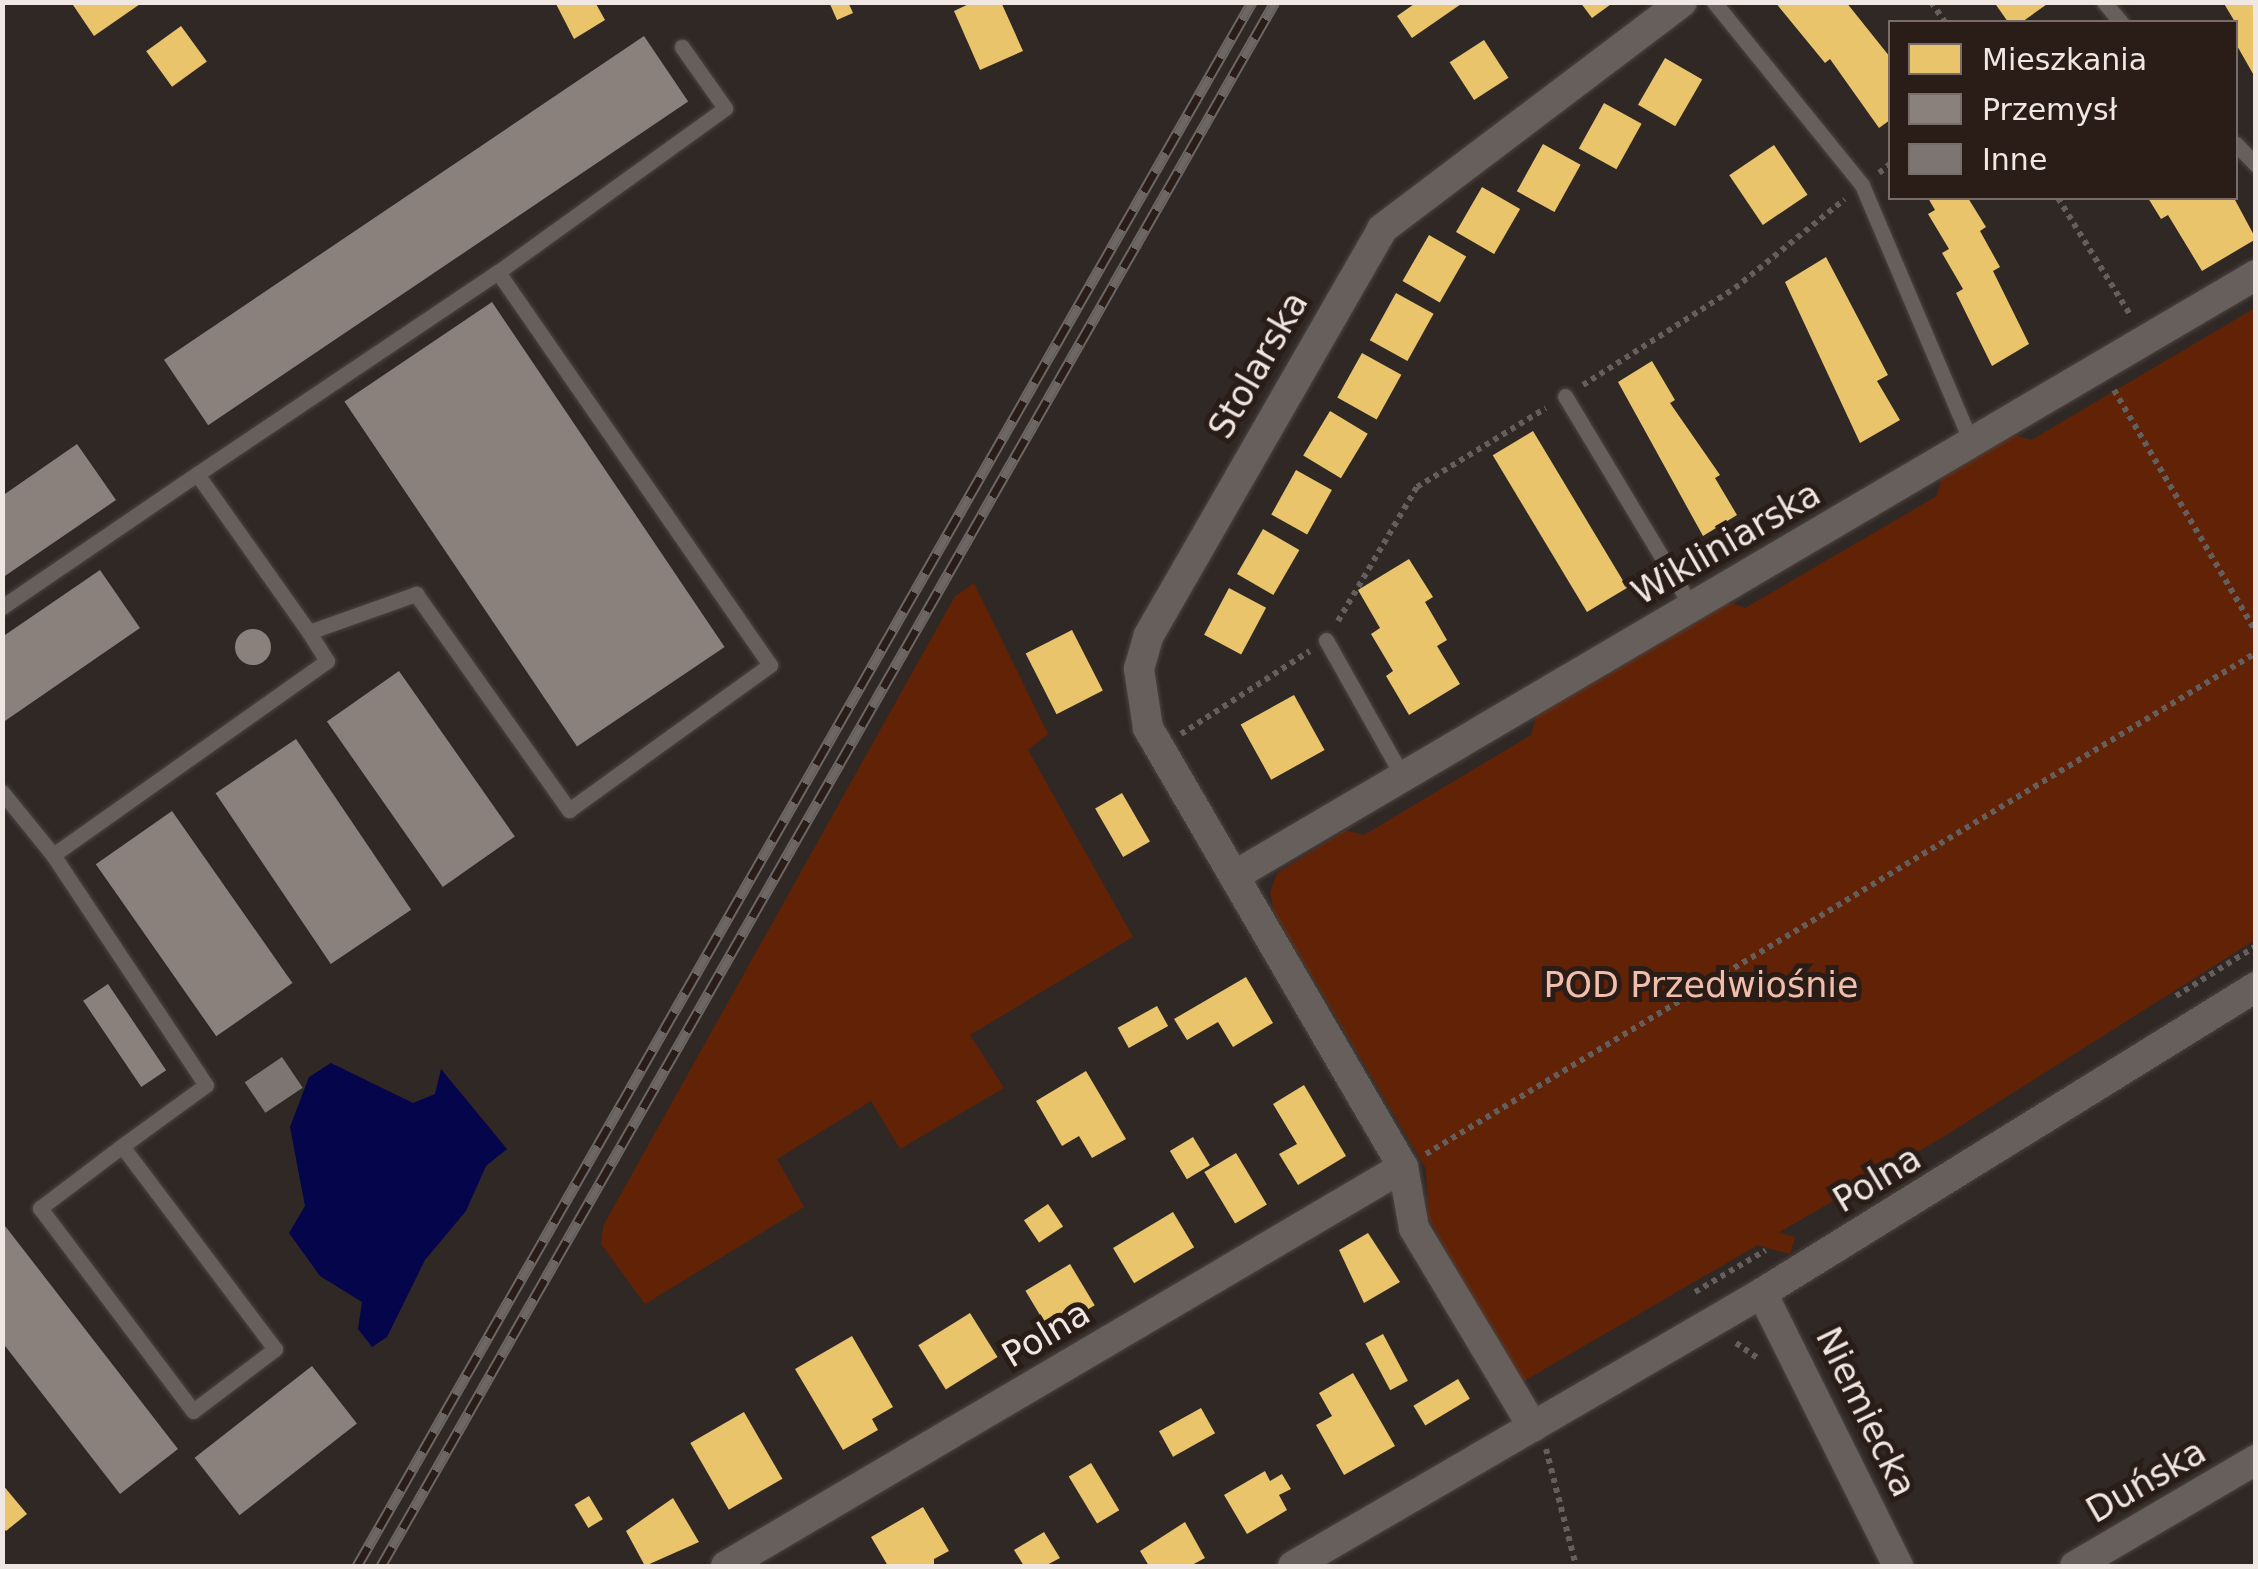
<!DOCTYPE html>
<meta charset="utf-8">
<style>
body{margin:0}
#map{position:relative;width:2258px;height:1569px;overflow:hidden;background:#302825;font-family:"DejaVu Sans",sans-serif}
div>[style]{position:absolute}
.green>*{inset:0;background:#622205;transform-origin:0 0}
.water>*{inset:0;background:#04054a}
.homes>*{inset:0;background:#e9c46a;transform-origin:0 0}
.industry>*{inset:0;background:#8a817c;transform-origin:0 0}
.round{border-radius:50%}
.building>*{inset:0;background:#7c7572;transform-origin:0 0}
.path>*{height:6px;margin-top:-3px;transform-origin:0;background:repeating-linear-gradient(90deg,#645e5c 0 5px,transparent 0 10px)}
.roads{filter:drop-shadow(0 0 2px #4a4441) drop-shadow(0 0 2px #4a4441)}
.lane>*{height:15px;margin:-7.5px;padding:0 7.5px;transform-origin:7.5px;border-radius:7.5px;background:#665f5c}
.street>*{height:30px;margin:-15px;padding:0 15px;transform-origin:15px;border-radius:15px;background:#665f5c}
.rail>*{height:11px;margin-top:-5.5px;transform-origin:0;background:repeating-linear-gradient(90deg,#2a1c17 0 22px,#6c6765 0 44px);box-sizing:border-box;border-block:2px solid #6c6765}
span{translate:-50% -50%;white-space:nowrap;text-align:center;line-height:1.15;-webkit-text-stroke:10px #2a1c17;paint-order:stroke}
.street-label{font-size:35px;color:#f0e7e3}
.park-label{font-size:35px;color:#f1beac}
.frame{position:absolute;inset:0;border:5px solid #f0e7e3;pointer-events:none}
.legend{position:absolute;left:1888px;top:20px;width:350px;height:180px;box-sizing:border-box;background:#2a1c17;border:2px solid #796d69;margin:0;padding:12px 18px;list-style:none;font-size:30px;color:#f0e7e3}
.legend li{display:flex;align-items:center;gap:20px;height:50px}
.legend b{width:50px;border:2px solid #796d69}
</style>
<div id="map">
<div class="green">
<i style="clip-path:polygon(2255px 308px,2255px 940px,1943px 1137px,1519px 1384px,1428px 1217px,1426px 1169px,1274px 912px,1270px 893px,1277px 873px,1345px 830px,1364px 835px,1531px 735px,1536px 716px,1729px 602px,1745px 608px,1937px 496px,1941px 478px,2014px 435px,2031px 440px)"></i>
<i style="clip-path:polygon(974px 583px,1048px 734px,1028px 750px,1133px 937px,970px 1035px,1004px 1088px,900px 1149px,871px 1101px,777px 1159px,804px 1207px,645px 1304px,601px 1244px,603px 1226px,955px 596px)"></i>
<i style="left:1795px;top:1237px;width:18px;height:302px;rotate:106deg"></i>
</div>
<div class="water">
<i style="clip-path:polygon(331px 1063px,413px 1103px,435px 1094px,441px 1069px,507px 1149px,486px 1166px,466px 1211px,425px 1260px,387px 1337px,372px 1347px,358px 1329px,362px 1302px,320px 1276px,289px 1233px,305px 1206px,290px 1127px,309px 1077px)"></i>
</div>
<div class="homes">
<i style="clip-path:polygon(71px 2px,143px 2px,94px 36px)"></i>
<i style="clip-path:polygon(555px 2px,595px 2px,605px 20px,574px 39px)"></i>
<i style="clip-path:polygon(829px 2px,848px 2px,853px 13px,837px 20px)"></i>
<i style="clip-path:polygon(973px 2px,1001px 2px,1023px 51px,980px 70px,954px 11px)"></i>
<i style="clip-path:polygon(1417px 2px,1464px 2px,1412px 38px,1397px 16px)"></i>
<i style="clip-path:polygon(1580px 2px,1614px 2px,1592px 18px)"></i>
<i style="clip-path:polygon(1775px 2px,1846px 2px,1890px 57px,1890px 120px,1879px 128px,1830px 59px,1825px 63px)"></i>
<i style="clip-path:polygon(1994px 2px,2050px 2px,2022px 22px,2008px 22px)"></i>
<i style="clip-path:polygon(2223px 2px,2256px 2px,2256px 79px,2236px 44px,2238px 27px)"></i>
<i style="left:181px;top:26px;width:44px;height:43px;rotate:54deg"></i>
<i style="left:1484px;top:40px;width:45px;height:41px;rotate:57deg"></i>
<i style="left:1665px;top:58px;width:43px;height:54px;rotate:30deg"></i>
<i style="left:1604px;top:103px;width:43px;height:52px;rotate:29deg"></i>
<i style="left:1543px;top:144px;width:43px;height:54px;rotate:29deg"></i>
<i style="left:1774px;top:145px;width:60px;height:54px;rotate:56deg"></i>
<i style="left:1482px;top:187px;width:44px;height:52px;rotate:30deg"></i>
<i style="clip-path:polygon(1928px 198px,1968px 198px,1986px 227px,1980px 231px,2000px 267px,1993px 271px,2029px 344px,1992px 366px,1956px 293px,1963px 289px,1942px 253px,1949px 249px,1928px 214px,1935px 210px)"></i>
<i style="clip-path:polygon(2148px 198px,2234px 198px,2256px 239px,2202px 271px,2168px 215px,2161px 219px)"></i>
<i style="left:1429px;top:235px;width:43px;height:53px;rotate:30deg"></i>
<i style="clip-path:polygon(1826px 257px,1888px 375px,1877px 381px,1900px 420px,1860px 443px,1785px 282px)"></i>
<i style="left:1396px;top:293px;width:43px;height:54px;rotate:29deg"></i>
<i style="left:1362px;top:353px;width:45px;height:51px;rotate:29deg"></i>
<i style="clip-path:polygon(1652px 361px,1675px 400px,1670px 403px,1720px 475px,1715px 478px,1737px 515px,1703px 536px,1618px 382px)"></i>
<i style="left:1330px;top:411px;width:44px;height:52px;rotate:31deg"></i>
<i style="left:1533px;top:431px;width:183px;height:47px;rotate:59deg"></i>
<i style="left:1296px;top:470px;width:41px;height:51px;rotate:29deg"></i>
<i style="left:1263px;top:529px;width:42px;height:52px;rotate:30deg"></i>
<i style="clip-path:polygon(1409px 559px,1433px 597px,1425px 602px,1447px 640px,1437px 646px,1460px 684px,1409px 715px,1386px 676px,1393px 671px,1371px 634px,1380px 628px,1358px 590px)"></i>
<i style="left:1229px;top:588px;width:42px;height:53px;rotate:28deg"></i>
<i style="left:1072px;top:630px;width:68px;height:52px;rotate:63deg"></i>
<i style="left:1294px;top:695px;width:63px;height:61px;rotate:61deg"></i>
<i style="left:1122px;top:793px;width:56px;height:31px;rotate:60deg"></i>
<i style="clip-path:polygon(1246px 977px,1273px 1023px,1233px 1047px,1218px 1022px,1187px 1040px,1174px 1019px)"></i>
<i style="left:1157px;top:1006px;width:23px;height:45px;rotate:61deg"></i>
<i style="clip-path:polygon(1086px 1071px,1126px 1139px,1092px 1158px,1079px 1136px,1062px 1146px,1036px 1101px)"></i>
<i style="clip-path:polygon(1304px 1085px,1346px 1156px,1298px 1185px,1279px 1154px,1297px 1144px,1273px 1104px)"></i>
<i style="left:1193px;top:1137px;width:33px;height:27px;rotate:59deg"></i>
<i style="left:1236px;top:1153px;width:60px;height:37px;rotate:59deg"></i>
<i style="left:1048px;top:1204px;width:27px;height:29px;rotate:56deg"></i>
<i style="left:1173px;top:1212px;width:41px;height:70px;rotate:59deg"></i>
<i style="clip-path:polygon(1368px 1233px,1400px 1282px,1364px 1303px,1339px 1250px)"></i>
<i style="left:1070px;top:1264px;width:48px;height:52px;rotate:59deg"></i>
<i style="left:970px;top:1313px;width:52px;height:61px;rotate:58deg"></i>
<i style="left:1383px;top:1334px;width:53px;height:20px;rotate:62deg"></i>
<i style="clip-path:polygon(852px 1336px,893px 1407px,872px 1419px,878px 1430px,843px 1450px,795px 1369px)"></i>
<i style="clip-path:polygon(1353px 1373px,1395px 1446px,1344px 1475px,1316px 1425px,1332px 1416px,1319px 1393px)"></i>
<i style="left:1458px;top:1379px;width:23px;height:52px;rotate:59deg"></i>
<i style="left:1201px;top:1408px;width:29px;height:48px;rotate:61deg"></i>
<i style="left:744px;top:1412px;width:77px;height:62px;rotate:60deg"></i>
<i style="left:1091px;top:1463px;width:55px;height:26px;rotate:59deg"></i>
<i style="clip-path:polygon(1265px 1471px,1270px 1481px,1282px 1474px,1291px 1489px,1279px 1495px,1287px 1510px,1247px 1534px,1224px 1495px)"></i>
<i style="clip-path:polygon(2px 1484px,27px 1514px,6px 1531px,2px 1526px)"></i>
<i style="left:589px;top:1496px;width:27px;height:17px;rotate:59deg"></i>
<i style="clip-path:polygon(673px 1498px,699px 1542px,645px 1566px,626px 1531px)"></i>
<i style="clip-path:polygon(923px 1507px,949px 1551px,934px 1559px,934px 1566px,888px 1566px,871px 1537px)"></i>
<i style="clip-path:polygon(1185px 1522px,1205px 1558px,1190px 1566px,1149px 1566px,1140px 1551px)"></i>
<i style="clip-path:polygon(1044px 1532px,1060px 1558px,1045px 1566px,1024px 1566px,1014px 1550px)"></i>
</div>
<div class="industry">
<i style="left:644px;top:36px;width:79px;height:579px;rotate:56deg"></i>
<i style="left:492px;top:302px;width:416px;height:178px;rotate:56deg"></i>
<i style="clip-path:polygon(77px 444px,116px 500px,2px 578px,2px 496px)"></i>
<i style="clip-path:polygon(100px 570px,140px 628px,2px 723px,2px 637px)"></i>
<i class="round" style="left:235px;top:629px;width:36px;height:36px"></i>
<i style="left:399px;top:671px;width:202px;height:88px;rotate:55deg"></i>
<i style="left:296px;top:739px;width:206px;height:97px;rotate:56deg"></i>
<i style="left:172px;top:811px;width:210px;height:93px;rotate:55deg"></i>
<i style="left:108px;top:984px;width:104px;height:30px;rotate:56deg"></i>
<i style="clip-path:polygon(2px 1222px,178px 1449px,120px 1494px,2px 1342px)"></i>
<i style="left:312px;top:1366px;width:73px;height:149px;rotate:52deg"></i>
</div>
<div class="building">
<i style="left:282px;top:1057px;width:37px;height:45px;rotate:56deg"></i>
</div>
<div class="path">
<i style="left:1931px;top:2px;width:24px;rotate:55deg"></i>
<i style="left:1879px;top:173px;width:14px;rotate:-39deg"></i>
<i style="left:2058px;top:198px;width:139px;rotate:58.3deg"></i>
<i style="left:1583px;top:385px;width:180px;rotate:-32.5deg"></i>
<i style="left:1735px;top:288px;width:141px;rotate:-39deg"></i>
<i style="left:2114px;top:390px;width:281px;rotate:59.6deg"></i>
<i style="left:1338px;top:621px;width:156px;rotate:-59.5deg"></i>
<i style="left:1417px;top:487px;width:151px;rotate:-31.5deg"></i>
<i style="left:1181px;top:734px;width:153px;rotate:-32.8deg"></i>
<i style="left:2176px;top:996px;width:94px;rotate:-32deg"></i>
<i style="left:1426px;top:1154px;width:969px;rotate:-31.12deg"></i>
<i style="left:1695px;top:1292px;width:82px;rotate:-30.6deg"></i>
<i style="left:1736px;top:1343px;width:28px;rotate:35deg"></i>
<i style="left:1546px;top:1449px;width:121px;rotate:75.6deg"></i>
</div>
<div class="roads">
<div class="lane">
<i style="left:1714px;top:2px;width:235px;rotate:51deg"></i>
<i style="left:1862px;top:185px;width:281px;rotate:67deg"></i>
<i style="left:2104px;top:2px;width:26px;rotate:50deg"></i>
<i style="left:2236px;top:144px;width:29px;rotate:46deg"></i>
<i style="left:1565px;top:396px;width:245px;rotate:59deg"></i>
<i style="left:197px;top:474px;width:362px;rotate:-33.9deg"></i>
<i style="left:2px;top:607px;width:236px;rotate:-34.3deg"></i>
<i style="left:197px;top:474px;width:194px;rotate:54.7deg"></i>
<i style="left:309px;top:632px;width:114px;rotate:-19.6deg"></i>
<i style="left:416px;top:594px;width:265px;rotate:54.7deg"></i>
<i style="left:569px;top:810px;width:248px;rotate:-35.8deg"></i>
<i style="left:770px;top:665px;width:478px;rotate:-124.7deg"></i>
<i style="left:498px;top:272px;width:280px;rotate:-35.8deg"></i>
<i style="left:725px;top:108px;width:75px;rotate:-125.2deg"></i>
<i style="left:1326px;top:640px;width:157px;rotate:60.7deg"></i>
<i style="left:2px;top:792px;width:81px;rotate:51deg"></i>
<i style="left:53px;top:855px;width:276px;rotate:56.4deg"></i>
<i style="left:206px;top:1085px;width:104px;rotate:144deg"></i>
<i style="left:122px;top:1146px;width:103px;rotate:142.9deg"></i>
<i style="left:40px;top:1208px;width:254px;rotate:53deg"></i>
<i style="left:193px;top:1411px;width:103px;rotate:-37.1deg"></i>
<i style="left:275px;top:1349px;width:254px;rotate:-127deg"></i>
<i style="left:53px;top:855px;width:336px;rotate:-35.3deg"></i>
<i style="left:327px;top:661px;width:34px;rotate:-122deg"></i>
</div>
<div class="street">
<i style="left:1234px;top:876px;width:1186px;rotate:-30.46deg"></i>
<i style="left:1762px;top:1293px;width:305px;rotate:63.5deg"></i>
<i style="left:1533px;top:1427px;width:232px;rotate:-120.9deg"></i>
<i style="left:1414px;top:1228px;width:62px;rotate:-100.2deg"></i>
<i style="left:1403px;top:1167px;width:508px;rotate:-120.15deg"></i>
<i style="left:1148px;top:728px;width:60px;rotate:-98.7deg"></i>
<i style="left:1139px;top:669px;width:35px;rotate:-74deg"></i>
<i style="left:1149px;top:635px;width:468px;rotate:-60.1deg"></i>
<i style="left:1382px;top:229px;width:376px;rotate:-37.1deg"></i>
<i style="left:726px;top:1566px;width:786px;rotate:-30.51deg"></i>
<i style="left:1293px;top:1566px;width:543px;rotate:-30.2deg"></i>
<i style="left:1762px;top:1293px;width:581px;rotate:-31.78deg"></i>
<i style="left:2075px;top:1566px;width:210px;rotate:-30.4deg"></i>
</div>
</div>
<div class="rail">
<i style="left:357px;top:1566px;width:1802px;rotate:-60.22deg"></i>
<i style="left:381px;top:1566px;width:1801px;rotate:-60.25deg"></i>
</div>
<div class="street-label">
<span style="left:1258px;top:365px;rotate:-60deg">Stolarska</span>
<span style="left:1726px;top:543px;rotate:-30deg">Wikliniarska</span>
<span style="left:1877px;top:1179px;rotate:-31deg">Polna</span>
<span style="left:1046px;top:1334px;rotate:-31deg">Polna</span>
<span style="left:1866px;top:1412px;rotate:64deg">Niemiecka</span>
<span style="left:2146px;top:1481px;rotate:-30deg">Duńska</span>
</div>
<div class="park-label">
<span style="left:1701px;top:985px">POD Przedwiośnie</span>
</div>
<div class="frame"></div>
<ul class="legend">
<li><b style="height:28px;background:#e9c46a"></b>Mieszkania</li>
<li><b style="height:28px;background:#8a817c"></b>Przemysł</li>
<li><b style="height:28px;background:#7c7572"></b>Inne</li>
</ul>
</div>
